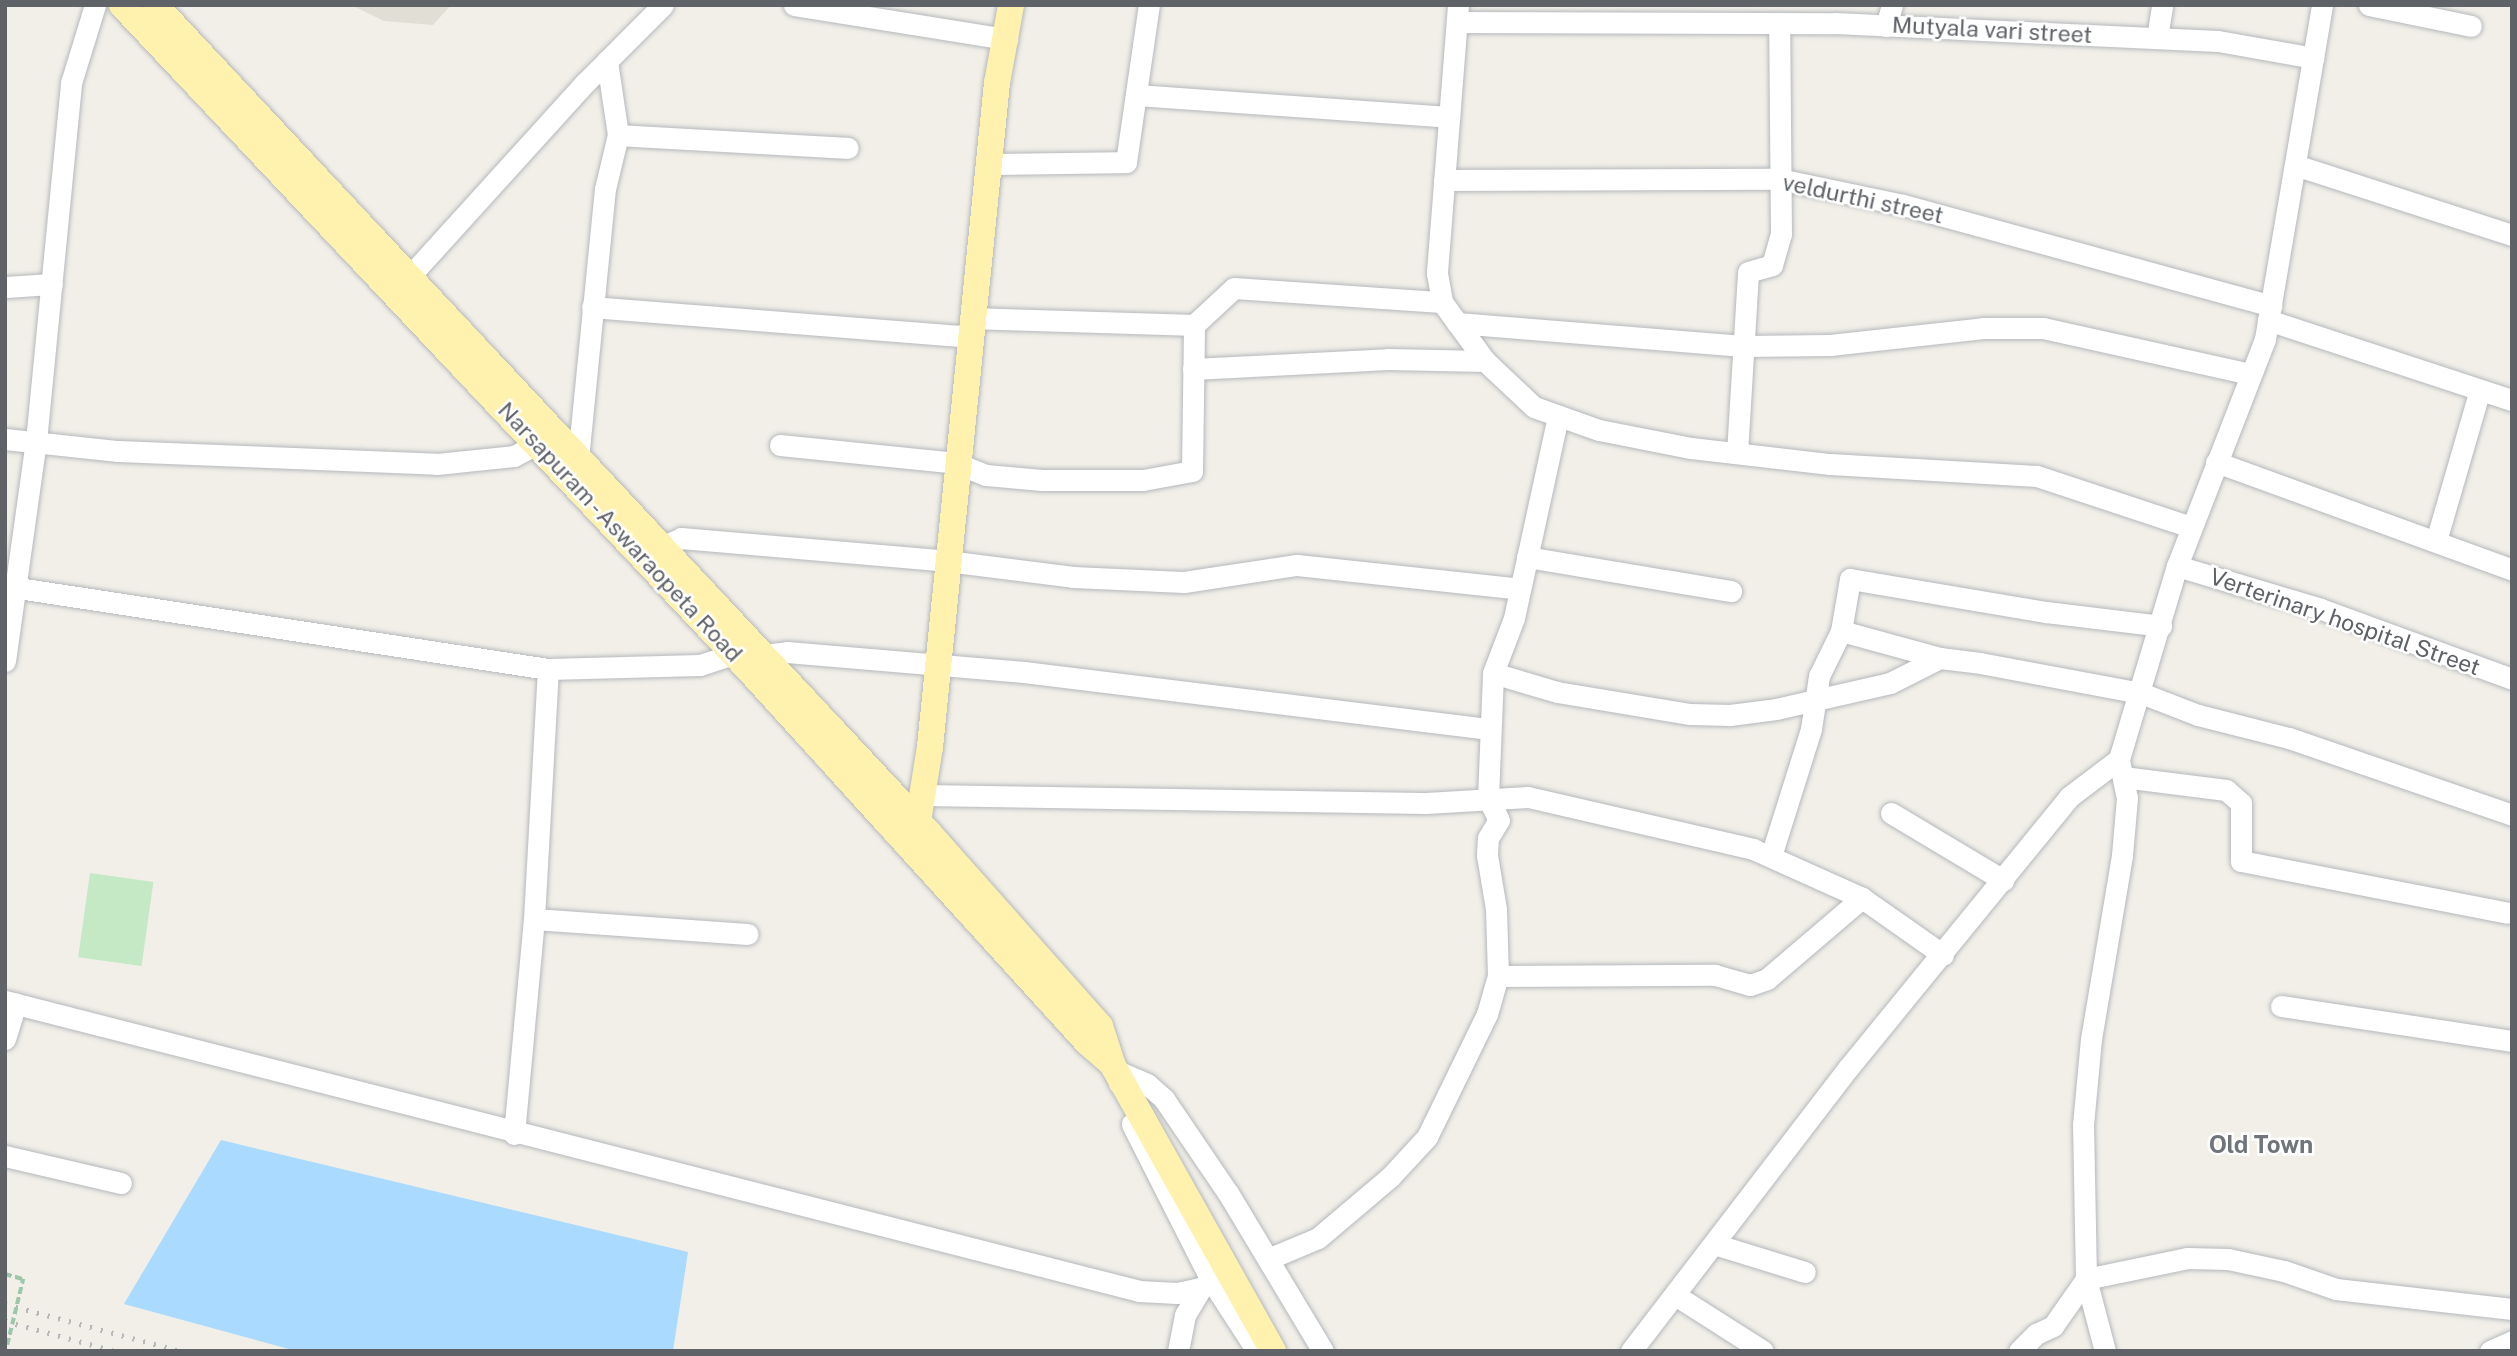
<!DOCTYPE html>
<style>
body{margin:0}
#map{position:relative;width:2517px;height:1356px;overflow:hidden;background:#f1efe8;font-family:"Public Sans",sans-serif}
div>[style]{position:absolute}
.education>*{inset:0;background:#e1ded6}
.green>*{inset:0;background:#c5e8c5;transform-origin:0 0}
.water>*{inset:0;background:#aadaff}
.path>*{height:3.5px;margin-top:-1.75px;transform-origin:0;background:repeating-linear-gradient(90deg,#9cc7a9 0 7px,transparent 0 10.5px)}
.roads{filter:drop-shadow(0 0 2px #b5b8bc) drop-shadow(0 0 2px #b5b8bc)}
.minor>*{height:21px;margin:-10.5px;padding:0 10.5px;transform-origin:10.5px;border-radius:10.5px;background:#fff}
.major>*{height:26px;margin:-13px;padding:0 13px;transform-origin:13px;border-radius:13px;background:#fff2af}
.rail>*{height:5px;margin-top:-2.5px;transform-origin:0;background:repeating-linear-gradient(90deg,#b6b7b8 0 2px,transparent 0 11px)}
.path-bridge>*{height:3.5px;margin-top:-1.75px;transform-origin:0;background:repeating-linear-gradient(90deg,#9cc7a9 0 7px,transparent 0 10.5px)}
span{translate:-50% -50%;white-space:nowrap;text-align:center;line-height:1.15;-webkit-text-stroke:5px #fff;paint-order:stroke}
.street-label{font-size:23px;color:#5f6368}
.neighbourhood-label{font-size:24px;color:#70757a;font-weight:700}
.frame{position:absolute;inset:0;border:7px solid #5f6368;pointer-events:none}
</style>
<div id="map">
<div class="education">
<i style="clip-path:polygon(351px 5px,451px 5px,433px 25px,384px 21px)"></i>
</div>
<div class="green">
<i style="left:90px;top:873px;width:64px;height:85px;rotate:8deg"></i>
</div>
<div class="water">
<i style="clip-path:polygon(221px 1140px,688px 1252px,673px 1351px,296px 1351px,124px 1304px)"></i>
</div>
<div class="path">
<i style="left:5px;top:1274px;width:19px;rotate:16deg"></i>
<i style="left:5px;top:1345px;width:2px"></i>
</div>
<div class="roads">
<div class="minor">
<i style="left:794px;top:5px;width:216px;rotate:9.1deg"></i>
<i style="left:1458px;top:5px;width:269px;rotate:94.5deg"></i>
<i style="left:1437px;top:273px;width:29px;rotate:80deg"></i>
<i style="left:1442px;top:302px;width:73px;rotate:53.9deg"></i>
<i style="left:1485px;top:361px;width:67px;rotate:43.2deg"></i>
<i style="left:1534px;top:407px;width:69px;rotate:19.5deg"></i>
<i style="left:1599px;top:430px;width:94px;rotate:11.1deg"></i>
<i style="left:1691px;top:448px;width:140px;rotate:6.6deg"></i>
<i style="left:1830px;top:464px;width:207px;rotate:3.3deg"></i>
<i style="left:2037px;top:476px;width:162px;rotate:18.3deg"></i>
<i style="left:2369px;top:5px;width:104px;rotate:11.6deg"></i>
<i style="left:1457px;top:22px;width:378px;rotate:0.2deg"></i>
<i style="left:1835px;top:23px;width:383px;rotate:2.7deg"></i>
<i style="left:2218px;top:41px;width:97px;rotate:10deg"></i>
<i style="left:1886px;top:26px;width:22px;rotate:-74deg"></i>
<i style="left:2157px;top:38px;width:33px;rotate:-81deg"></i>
<i style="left:1136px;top:95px;width:314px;rotate:4deg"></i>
<i style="left:618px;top:135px;width:230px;rotate:3.2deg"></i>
<i style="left:988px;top:164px;width:138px;rotate:-0.8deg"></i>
<i style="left:1126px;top:162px;width:159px;rotate:-81.7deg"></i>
<i style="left:2295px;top:165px;width:228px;rotate:17.9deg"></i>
<i style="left:1444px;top:180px;width:335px;rotate:-0.2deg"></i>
<i style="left:1779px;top:179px;width:127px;rotate:11.8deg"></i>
<i style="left:1903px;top:205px;width:382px;rotate:15.3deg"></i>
<i style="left:5px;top:287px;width:47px;rotate:-3.7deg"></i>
<i style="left:399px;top:288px;width:277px;rotate:-47.8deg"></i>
<i style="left:585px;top:83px;width:110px;rotate:-45deg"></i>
<i style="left:592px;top:307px;width:378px;rotate:4.5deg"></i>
<i style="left:2268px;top:320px;width:257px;rotate:18.2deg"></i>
<i style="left:1457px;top:323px;width:287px;rotate:4.6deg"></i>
<i style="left:1743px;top:346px;width:87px;rotate:-0.7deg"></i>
<i style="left:1830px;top:345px;width:154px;rotate:-6.3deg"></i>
<i style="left:1983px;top:328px;width:60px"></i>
<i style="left:2043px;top:328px;width:213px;rotate:12.5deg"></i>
<i style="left:1194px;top:325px;width:54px;rotate:-42.8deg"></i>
<i style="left:1234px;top:288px;width:208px;rotate:3.9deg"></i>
<i style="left:1193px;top:369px;width:195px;rotate:-2.9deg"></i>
<i style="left:1388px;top:359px;width:97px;rotate:1.2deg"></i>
<i style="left:5px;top:439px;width:114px;rotate:6.1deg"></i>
<i style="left:118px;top:451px;width:319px;rotate:2.3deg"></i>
<i style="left:437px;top:464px;width:77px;rotate:-5.9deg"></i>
<i style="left:514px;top:456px;width:26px;rotate:-28deg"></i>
<i style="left:780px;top:445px;width:177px;rotate:5.8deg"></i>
<i style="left:956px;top:463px;width:32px;rotate:22deg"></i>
<i style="left:986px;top:475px;width:56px;rotate:5.1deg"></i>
<i style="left:1042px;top:480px;width:101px"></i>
<i style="left:1143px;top:480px;width:50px;rotate:-10.4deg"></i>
<i style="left:1192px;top:471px;width:146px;rotate:-89.2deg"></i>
<i style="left:1194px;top:325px;width:223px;rotate:-178.2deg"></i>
<i style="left:1737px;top:453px;width:181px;rotate:-86.5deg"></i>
<i style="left:1748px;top:272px;width:25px;rotate:-16deg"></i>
<i style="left:1772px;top:265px;width:32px;rotate:-74deg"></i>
<i style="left:1781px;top:234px;width:211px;rotate:-90.5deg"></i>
<i style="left:578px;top:459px;width:271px;rotate:-84.3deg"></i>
<i style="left:605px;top:189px;width:56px;rotate:-76.5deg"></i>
<i style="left:618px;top:135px;width:75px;rotate:-98.5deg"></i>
<i style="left:2216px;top:462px;width:315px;rotate:20deg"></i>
<i style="left:2436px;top:541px;width:157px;rotate:-73.8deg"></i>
<i style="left:659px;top:548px;width:24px;rotate:-24deg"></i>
<i style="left:681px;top:538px;width:267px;rotate:4.9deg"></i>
<i style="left:947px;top:561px;width:127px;rotate:7.2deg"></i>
<i style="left:1073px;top:577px;width:111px;rotate:2.6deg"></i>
<i style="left:1184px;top:582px;width:114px;rotate:-8.6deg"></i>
<i style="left:1297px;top:565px;width:224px;rotate:6.1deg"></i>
<i style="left:1527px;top:557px;width:207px;rotate:9.5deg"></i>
<i style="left:2177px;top:566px;width:150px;rotate:16.6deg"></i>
<i style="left:2321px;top:609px;width:203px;rotate:20.1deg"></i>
<i style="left:5px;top:586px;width:549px;rotate:8.69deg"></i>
<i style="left:548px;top:669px;width:152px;rotate:-1.5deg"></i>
<i style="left:700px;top:665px;width:36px;rotate:-18deg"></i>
<i style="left:1841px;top:631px;width:103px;rotate:15.3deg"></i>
<i style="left:763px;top:655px;width:24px;rotate:-7deg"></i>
<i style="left:787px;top:652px;width:238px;rotate:4.8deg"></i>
<i style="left:1024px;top:672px;width:467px;rotate:7deg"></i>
<i style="left:5px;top:661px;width:222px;rotate:-82deg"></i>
<i style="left:36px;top:441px;width:360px;rotate:-84.4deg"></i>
<i style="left:71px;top:83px;width:82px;rotate:-72.9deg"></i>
<i style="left:1493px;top:673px;width:67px;rotate:16.5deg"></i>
<i style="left:1557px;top:692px;width:135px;rotate:9.4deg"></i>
<i style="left:1690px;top:714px;width:40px;rotate:1.4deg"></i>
<i style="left:1730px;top:715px;width:46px;rotate:-7.4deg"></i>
<i style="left:1776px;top:709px;width:117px;rotate:-12.8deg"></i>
<i style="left:1890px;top:683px;width:56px;rotate:-26.6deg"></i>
<i style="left:1940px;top:658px;width:40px;rotate:7.1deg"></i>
<i style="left:1980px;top:663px;width:164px;rotate:10.6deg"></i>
<i style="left:2141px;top:693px;width:61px;rotate:21.1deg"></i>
<i style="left:2198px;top:715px;width:94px;rotate:14.2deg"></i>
<i style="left:2289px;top:738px;width:236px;rotate:19deg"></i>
<i style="left:2123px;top:777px;width:104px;rotate:7.2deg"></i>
<i style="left:2226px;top:790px;width:20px;rotate:41deg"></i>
<i style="left:2241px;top:803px;width:58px;rotate:90deg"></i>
<i style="left:2241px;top:861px;width:272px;rotate:11deg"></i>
<i style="left:923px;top:795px;width:503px;rotate:0.91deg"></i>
<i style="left:1426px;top:803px;width:102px;rotate:-3.4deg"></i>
<i style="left:1528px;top:797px;width:231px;rotate:13deg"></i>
<i style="left:1753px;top:849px;width:120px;rotate:24.2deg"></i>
<i style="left:1862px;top:898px;width:99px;rotate:35.1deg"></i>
<i style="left:1891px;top:813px;width:131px;rotate:30.9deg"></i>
<i style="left:1771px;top:856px;width:133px;rotate:-72.5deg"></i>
<i style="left:1811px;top:729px;width:54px;rotate:-81.4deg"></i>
<i style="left:1819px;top:676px;width:50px;rotate:-63.9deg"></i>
<i style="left:1841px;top:631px;width:53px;rotate:-80.2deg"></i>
<i style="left:1850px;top:579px;width:199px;rotate:9.6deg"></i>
<i style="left:2046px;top:612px;width:116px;rotate:6.9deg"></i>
<i style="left:534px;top:919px;width:214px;rotate:4deg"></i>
<i style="left:1498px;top:976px;width:217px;rotate:-0.3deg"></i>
<i style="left:1715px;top:975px;width:36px;rotate:16deg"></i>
<i style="left:1750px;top:985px;width:18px;rotate:-19deg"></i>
<i style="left:1767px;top:979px;width:125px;rotate:-40.5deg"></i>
<i style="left:5px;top:1001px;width:1170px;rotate:14.34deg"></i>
<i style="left:1139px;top:1291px;width:38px;rotate:3deg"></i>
<i style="left:1177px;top:1293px;width:25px;rotate:-12deg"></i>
<i style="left:1201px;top:1288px;width:13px;rotate:-39deg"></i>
<i style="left:1211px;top:1280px;width:175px;rotate:-116.9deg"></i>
<i style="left:2281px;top:1006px;width:234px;rotate:8.6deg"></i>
<i style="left:5px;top:1039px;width:37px;rotate:-73deg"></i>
<i style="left:1119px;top:1083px;width:11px;rotate:-90deg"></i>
<i style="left:1119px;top:1072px;width:30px;rotate:23deg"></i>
<i style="left:1147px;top:1084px;width:23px;rotate:41deg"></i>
<i style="left:1164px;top:1099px;width:114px;rotate:55.8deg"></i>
<i style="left:1228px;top:1193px;width:184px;rotate:59deg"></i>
<i style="left:514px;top:1134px;width:216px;rotate:-84.7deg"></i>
<i style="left:534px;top:919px;width:250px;rotate:-86.8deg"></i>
<i style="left:5px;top:1156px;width:119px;rotate:13.1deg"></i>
<i style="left:1714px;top:1244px;width:95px;rotate:17.1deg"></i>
<i style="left:1268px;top:1259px;width:54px;rotate:-22.8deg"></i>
<i style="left:1318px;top:1238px;width:96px;rotate:-40.3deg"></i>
<i style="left:1391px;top:1176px;width:53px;rotate:-47.3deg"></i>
<i style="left:1427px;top:1137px;width:137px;rotate:-64deg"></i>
<i style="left:1487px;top:1014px;width:40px;rotate:-74deg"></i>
<i style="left:1498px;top:976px;width:67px;rotate:-91.7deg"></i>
<i style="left:1496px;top:909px;width:55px;rotate:-99.5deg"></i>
<i style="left:1487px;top:855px;width:17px;rotate:-87deg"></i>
<i style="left:1488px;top:838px;width:21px;rotate:-59deg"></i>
<i style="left:1499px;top:820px;width:25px;rotate:-117deg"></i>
<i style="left:1488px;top:798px;width:125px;rotate:-87.7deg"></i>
<i style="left:1493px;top:673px;width:59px;rotate:-69.1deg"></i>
<i style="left:1514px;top:618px;width:207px;rotate:-77.7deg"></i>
<i style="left:1211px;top:1280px;width:85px;rotate:57.1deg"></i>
<i style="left:1675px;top:1295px;width:104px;rotate:32.5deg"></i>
<i style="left:1178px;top:1351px;width:37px;rotate:-79deg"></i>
<i style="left:1185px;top:1315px;width:31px;rotate:-59deg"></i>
<i style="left:1631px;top:1351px;width:358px;rotate:-52.5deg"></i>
<i style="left:1849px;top:1067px;width:348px;rotate:-50.8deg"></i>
<i style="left:2069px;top:797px;width:63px;rotate:-37.2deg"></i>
<i style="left:2019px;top:1351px;width:24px;rotate:-45deg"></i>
<i style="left:2036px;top:1334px;width:19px;rotate:-25deg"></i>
<i style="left:2053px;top:1326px;width:57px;rotate:-54.9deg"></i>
<i style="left:2086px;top:1279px;width:103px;rotate:-11.7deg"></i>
<i style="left:2187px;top:1258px;width:41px;rotate:1.4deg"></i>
<i style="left:2228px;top:1259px;width:57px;rotate:12.1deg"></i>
<i style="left:2284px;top:1271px;width:55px;rotate:19.1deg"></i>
<i style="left:2336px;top:1289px;width:177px;rotate:6.5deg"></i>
<i style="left:2105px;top:1351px;width:74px;rotate:-104.8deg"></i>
<i style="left:2086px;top:1279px;width:154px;rotate:-91.1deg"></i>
<i style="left:2083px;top:1125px;width:86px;rotate:-84.7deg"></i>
<i style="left:2091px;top:1039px;width:187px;rotate:-80.4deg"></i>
<i style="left:2122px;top:855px;width:57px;rotate:-85deg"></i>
<i style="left:2127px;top:798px;width:40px;rotate:-102deg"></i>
<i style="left:2119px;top:759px;width:202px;rotate:-73.3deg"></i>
<i style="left:2177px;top:566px;width:243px;rotate:-68.8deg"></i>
<i style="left:2265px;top:339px;width:339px;rotate:-80.3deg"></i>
<i style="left:2490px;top:1351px;width:24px;rotate:-24deg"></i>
</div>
<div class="major">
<i style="left:122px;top:5px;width:913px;rotate:46.69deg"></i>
<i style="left:748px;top:669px;width:505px;rotate:47.73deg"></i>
<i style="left:1088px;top:1043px;width:32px;rotate:41deg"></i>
<i style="left:1112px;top:1064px;width:329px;rotate:60.7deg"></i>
<i style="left:155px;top:5px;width:1133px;rotate:46.93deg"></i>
<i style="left:929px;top:833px;width:258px;rotate:48.5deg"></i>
<i style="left:1100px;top:1026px;width:39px;rotate:72deg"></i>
<i style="left:916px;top:834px;width:88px;rotate:-80.9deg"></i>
<i style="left:930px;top:747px;width:667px;rotate:-84.24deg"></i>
<i style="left:997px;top:83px;width:79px;rotate:-79.8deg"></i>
</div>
</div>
<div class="rail">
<i style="left:5px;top:1304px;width:181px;rotate:15deg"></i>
<i style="left:5px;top:1321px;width:114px;rotate:15.3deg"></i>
</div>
<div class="path-bridge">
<i style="left:7px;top:1345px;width:68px;rotate:-76.4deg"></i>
</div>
<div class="street-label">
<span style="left:1992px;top:30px;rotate:3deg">Mutyala vari street</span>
<span style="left:1863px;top:199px;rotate:12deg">veldurthi street</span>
<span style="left:620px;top:532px;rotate:47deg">Narsapuram - Aswaraopeta Road</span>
<span style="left:2345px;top:622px;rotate:19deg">Verterinary hospital Street</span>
</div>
<div class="neighbourhood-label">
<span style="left:2261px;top:1145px">Old Town</span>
</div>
<div class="frame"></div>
</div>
